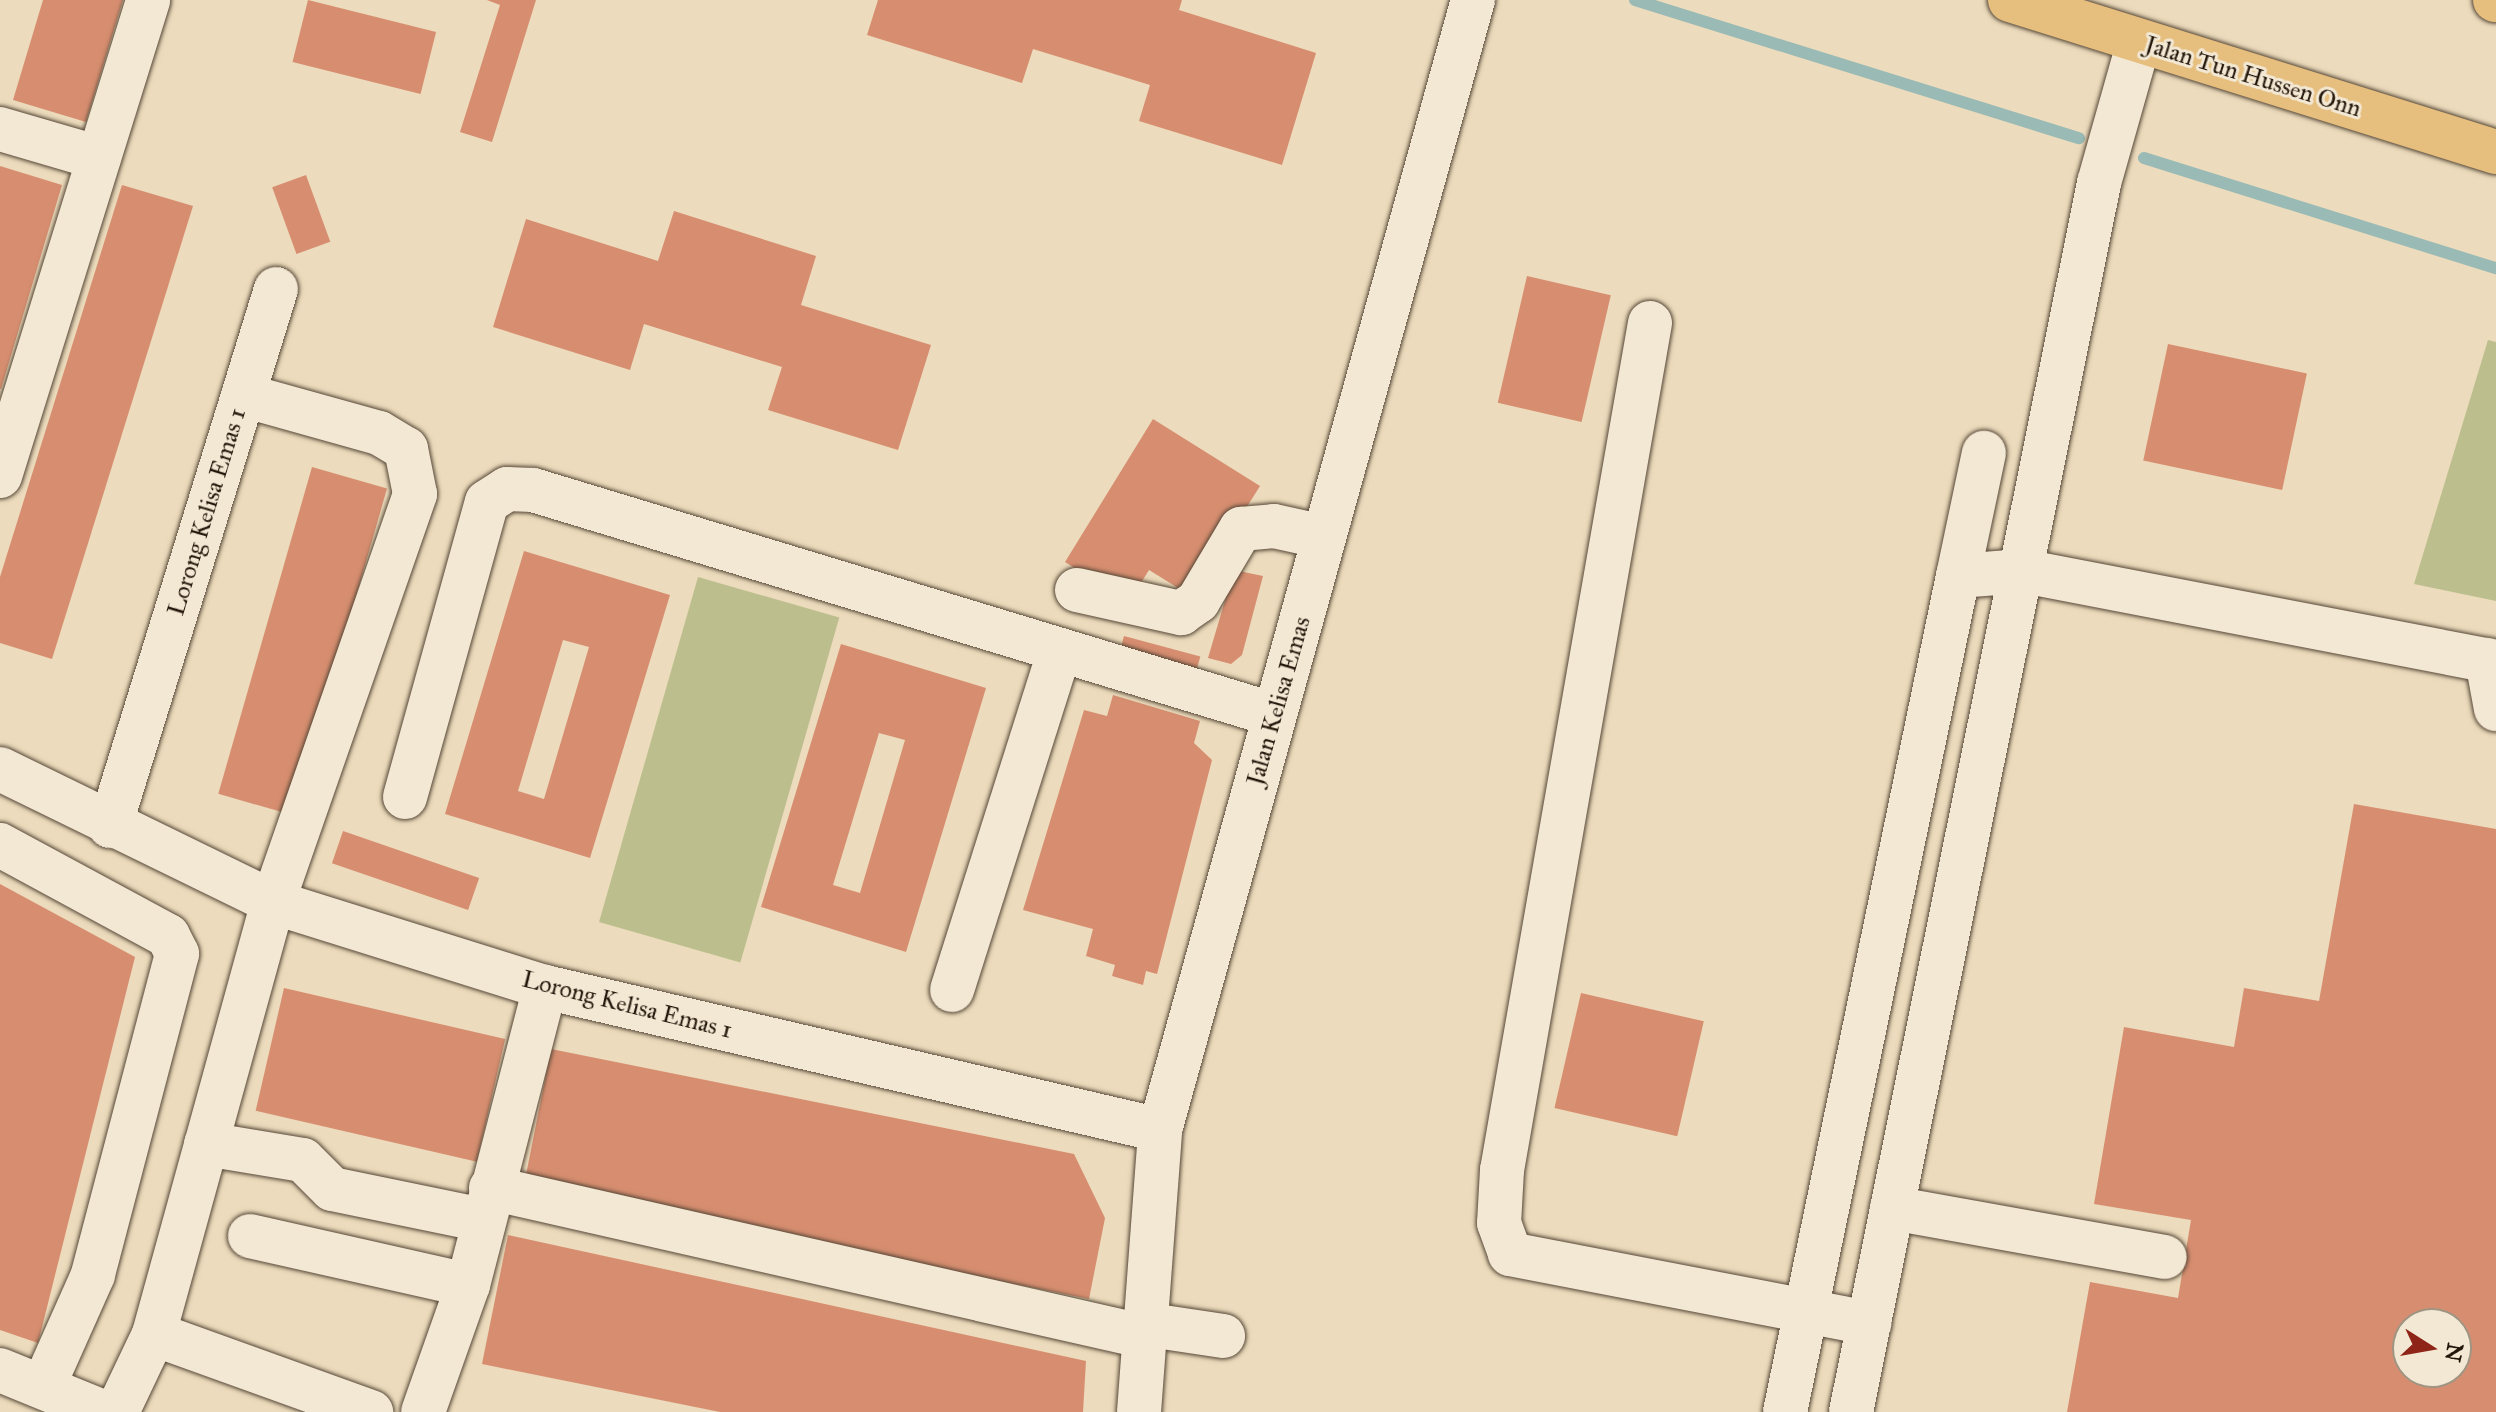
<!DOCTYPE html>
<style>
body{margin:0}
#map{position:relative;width:2496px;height:1412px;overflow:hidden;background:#ecdbbc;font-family:"IM FELL Great Primer",serif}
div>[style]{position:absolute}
.green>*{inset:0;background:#bcbf8d;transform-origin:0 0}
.stream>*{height:12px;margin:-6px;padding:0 6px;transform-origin:6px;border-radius:6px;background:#99bab5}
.building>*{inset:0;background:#d78e70;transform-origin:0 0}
.roads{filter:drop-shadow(0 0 2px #554737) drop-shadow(0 0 2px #554737)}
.minor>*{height:44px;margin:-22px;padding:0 22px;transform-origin:22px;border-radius:22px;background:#f3e8d3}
.major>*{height:44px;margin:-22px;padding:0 22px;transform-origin:22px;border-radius:22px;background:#e6be7e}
.highway>*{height:44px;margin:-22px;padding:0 22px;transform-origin:22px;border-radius:22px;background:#e6be7e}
span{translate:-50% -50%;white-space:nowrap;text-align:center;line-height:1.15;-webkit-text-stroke:6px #f3e8d3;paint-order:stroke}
.street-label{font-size:24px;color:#23160b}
.north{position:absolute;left:2392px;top:1308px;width:80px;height:80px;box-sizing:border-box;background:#f3e8d3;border:2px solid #a09483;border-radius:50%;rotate:101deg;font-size:22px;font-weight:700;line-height:32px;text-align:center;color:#23160b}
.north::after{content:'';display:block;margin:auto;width:28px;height:36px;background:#8f2418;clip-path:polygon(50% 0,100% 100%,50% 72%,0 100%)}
</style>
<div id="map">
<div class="green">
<i style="clip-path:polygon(2488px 340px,2496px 342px,2496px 601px,2414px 584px)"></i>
<i style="left:698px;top:577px;width:147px;height:359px;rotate:16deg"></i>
</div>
<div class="stream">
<i style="left:1635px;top:0;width:465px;rotate:17.3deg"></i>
<i style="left:2144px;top:158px;width:369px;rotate:17.4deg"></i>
</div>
<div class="building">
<i style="clip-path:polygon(43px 0,123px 0,86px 122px,13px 100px)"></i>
<i style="left:308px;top:0;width:132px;height:64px;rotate:14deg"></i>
<i style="clip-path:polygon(487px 0,536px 0,492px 142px,460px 132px,500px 5px)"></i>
<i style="clip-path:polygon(878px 0,1182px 0,1179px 10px,1316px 53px,1282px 165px,1139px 121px,1150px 85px,1033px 49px,1022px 83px,867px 35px)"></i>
<i style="clip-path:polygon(0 166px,62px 185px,1px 389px,0 389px)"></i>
<i style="left:306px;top:175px;width:71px;height:36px;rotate:70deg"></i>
<i style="clip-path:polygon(122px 185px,193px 206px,52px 659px,0 643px,0 577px)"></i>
<i style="clip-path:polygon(674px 211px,816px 256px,801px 305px,931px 345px,898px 450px,768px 410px,782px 367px,644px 324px,630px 370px,493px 327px,526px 219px,658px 261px)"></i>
<i style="left:1527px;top:276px;width:86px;height:130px;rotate:13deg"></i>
<i style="left:2168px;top:344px;width:142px;height:119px;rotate:12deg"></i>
<i style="clip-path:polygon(1153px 419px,1260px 486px,1191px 596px,1149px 570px,1129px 602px,1065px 562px)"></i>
<i style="left:312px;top:467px;width:78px;height:340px;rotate:16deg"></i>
<i style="clip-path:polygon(evenodd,524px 551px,670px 595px,590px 858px,445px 814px,524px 551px,563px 640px,589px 647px,544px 799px,518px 791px,563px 640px)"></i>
<i style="clip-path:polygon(1234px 570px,1263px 576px,1242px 655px,1231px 664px,1208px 658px)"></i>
<i style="left:1124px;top:636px;width:79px;height:18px;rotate:15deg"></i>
<i style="clip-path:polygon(evenodd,841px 644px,986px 688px,906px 952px,761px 907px,841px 644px,879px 733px,905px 740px,860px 893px,833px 885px,879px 733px)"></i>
<i style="clip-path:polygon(1113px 695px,1200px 721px,1194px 743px,1212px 760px,1157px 974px,1146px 971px,1143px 985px,1112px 976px,1115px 965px,1086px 956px,1093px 929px,1023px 910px,1084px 710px,1107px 716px)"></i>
<i style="clip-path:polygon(evenodd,2354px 804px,2496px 829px,2496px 1412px,2067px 1412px,2090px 1282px,2178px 1298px,2191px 1220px,2094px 1204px,2124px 1027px,2234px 1047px,2244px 988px,2319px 1001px,2354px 804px,2408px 1324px,2456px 1324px,2456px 1372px,2408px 1372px,2408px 1324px)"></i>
<i style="left:343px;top:831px;width:144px;height:34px;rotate:19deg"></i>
<i style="clip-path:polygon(0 884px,135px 957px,38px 1343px,0 1330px)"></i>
<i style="left:284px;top:988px;width:227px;height:126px;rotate:13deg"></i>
<i style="left:1581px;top:993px;width:126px;height:118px;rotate:13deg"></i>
<i style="clip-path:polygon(551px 1049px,1074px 1154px,1105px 1218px,1089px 1299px,524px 1185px)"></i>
<i style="clip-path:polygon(508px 1235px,1086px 1361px,1083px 1412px,720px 1412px,482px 1364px)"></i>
</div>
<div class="roads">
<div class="minor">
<i style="left:0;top:129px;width:103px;rotate:16.3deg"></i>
<i style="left:1650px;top:323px;width:860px;rotate:99.91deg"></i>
<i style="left:1502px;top:1170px;width:53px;rotate:93.2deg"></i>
<i style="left:1499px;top:1223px;width:33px;rotate:70deg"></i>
<i style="left:1510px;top:1254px;width:366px;rotate:10.9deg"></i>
<i style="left:0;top:476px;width:498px;rotate:-72.7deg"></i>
<i style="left:1958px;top:576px;width:126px;rotate:-78.1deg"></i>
<i style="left:1077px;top:590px;width:107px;rotate:12.5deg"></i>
<i style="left:1181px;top:613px;width:21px;rotate:-35deg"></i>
<i style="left:1198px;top:601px;width:84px;rotate:-59.2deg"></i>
<i style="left:1241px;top:529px;width:33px;rotate:-5deg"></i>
<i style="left:1274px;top:526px;width:51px;rotate:12.4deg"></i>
<i style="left:2487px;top:660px;width:50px;rotate:79.6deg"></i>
<i style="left:0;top:769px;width:304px;rotate:26deg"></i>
<i style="left:273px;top:902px;width:285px;rotate:17.4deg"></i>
<i style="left:545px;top:987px;width:631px;rotate:13.09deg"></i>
<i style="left:405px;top:797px;width:306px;rotate:-74.5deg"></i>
<i style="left:487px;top:502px;width:24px;rotate:-33deg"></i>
<i style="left:507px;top:489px;width:26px;rotate:2deg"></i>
<i style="left:533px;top:490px;width:775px;rotate:16.87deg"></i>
<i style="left:110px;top:826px;width:562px;rotate:-72.82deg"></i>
<i style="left:0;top:845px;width:191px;rotate:28.4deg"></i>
<i style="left:168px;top:936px;width:20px;rotate:63deg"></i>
<i style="left:177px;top:954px;width:332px;rotate:104.7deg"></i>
<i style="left:93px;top:1275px;width:118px;rotate:114deg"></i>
<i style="left:952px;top:990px;width:354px;rotate:-72.4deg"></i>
<i style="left:206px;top:1144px;width:98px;rotate:9.4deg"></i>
<i style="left:303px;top:1160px;width:41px;rotate:45deg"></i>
<i style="left:332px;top:1189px;width:154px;rotate:11.6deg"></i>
<i style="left:491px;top:1188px;width:668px;rotate:12.81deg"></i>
<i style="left:1892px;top:1208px;width:277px;rotate:10.2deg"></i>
<i style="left:250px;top:1236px;width:223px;rotate:12.7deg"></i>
<i style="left:1143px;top:1324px;width:81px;rotate:8.5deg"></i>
<i style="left:154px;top:1334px;width:231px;rotate:19.8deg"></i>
<i style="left:0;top:1370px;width:111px;rotate:22.2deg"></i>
<i style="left:117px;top:1412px;width:86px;rotate:-64.6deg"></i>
<i style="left:154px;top:1334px;width:448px;rotate:-74.6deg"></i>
<i style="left:273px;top:902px;width:432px;rotate:-70.8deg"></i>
<i style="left:415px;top:494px;width:46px;rotate:-101.3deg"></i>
<i style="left:406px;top:449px;width:31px;rotate:-149deg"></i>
<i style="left:379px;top:433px;width:141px;rotate:-164.4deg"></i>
<i style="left:423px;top:1412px;width:135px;rotate:-70.5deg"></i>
<i style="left:468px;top:1285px;width:308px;rotate:-75.5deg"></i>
<i style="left:1139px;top:1412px;width:283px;rotate:-85.7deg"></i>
<i style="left:1160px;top:1130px;width:1173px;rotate:-74.52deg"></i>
<i style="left:1785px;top:1412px;width:854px;rotate:-78.31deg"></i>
<i style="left:1958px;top:576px;width:65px;rotate:-4.4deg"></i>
<i style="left:2023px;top:571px;width:482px;rotate:10.9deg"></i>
<i style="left:1851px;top:1412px;width:1254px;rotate:-78.59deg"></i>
<i style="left:2099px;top:183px;width:147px;rotate:-74.2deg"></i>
</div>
<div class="major">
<i style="left:2010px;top:0;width:509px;rotate:17.37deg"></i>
</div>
<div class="highway">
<i style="left:2495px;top:0;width:1px"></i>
</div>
</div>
<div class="street-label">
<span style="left:2253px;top:77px;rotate:17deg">Jalan Tun Hussen Onn</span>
<span style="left:207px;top:512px;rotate:-73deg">Lorong Kelisa Emas 1</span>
<span style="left:1279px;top:701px;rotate:-74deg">Jalan Kelisa Emas</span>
<span style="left:627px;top:1005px;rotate:14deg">Lorong Kelisa Emas 1</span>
</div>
<div class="north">N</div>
</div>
